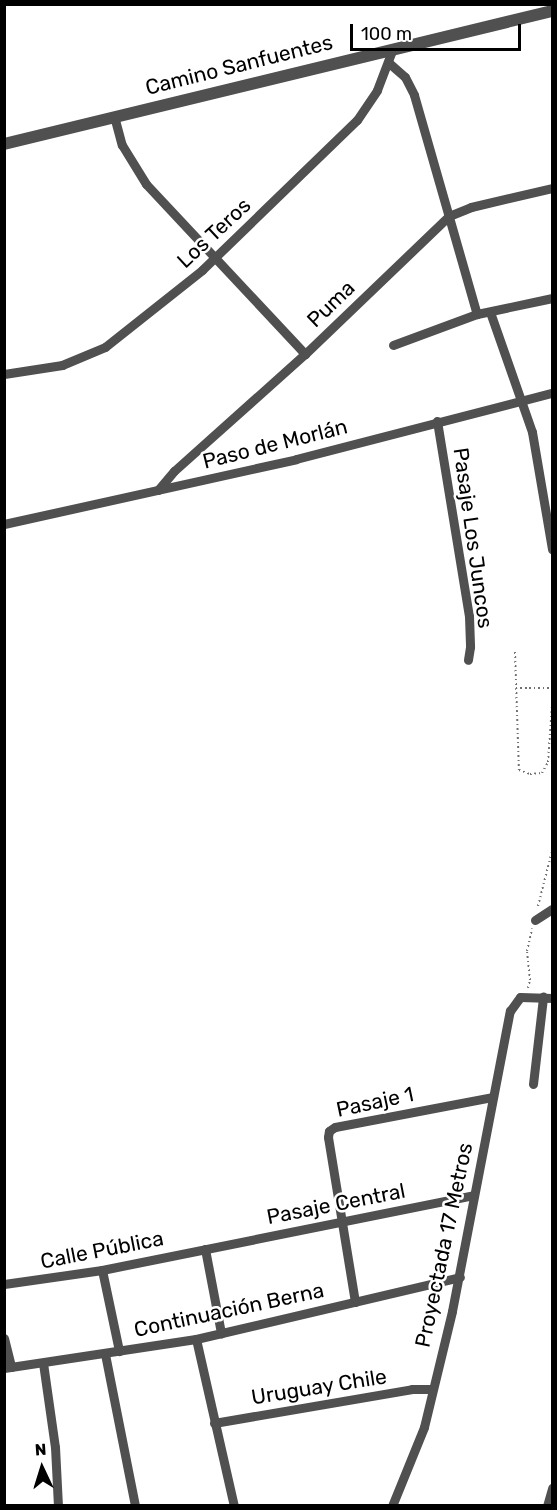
<!DOCTYPE html>
<meta charset="utf-8">
<style>
body{margin:0}
#map{position:relative;width:557px;height:1510px;overflow:hidden;background:#fff;font-family:Rubik,sans-serif}
div>[style]{position:absolute}
.path>*{height:2px;margin-top:-1px;transform-origin:0;background:repeating-linear-gradient(90deg,#727272 0 1.5px,transparent 0 4.5px)}
.minor>*{height:9px;margin:-4.5px;padding:0 4.5px;transform-origin:4.5px;border-radius:4.5px;background:#505050}
.tertiary>*{height:12px;margin:-6px;padding:0 6px;transform-origin:6px;border-radius:6px;background:#505050}
span{translate:-50% -50%;white-space:nowrap;text-align:center;line-height:1.15;-webkit-text-stroke:5px #fff;paint-order:stroke}
.street-label{font-size:21px;color:#000}
.frame{position:absolute;inset:0;border:6px solid #000;pointer-events:none}
.north{position:absolute;left:12px;top:1438px;width:60px;height:60px;-webkit-text-stroke:4px #fff;paint-order:stroke;rotate:356deg;font-size:16px;font-weight:700;line-height:24px;text-align:center;color:#000}
.north::after{content:'';display:block;margin:auto;width:21px;height:27px;background:#000;clip-path:polygon(50% 0,100% 100%,50% 72%,0 100%)}
.scale{position:absolute;left:350px;top:24px;width:171px;height:27px;box-sizing:border-box;border:3px solid #000;border-top:0;padding-left:8px;font-size:18px;line-height:21px;white-space:nowrap;color:#000;-webkit-text-stroke:4px #fff;paint-order:stroke}
</style>
<div id="map">
<div class="path">
<i style="left:515px;top:652px;width:118px;rotate:88.1deg"></i>
<i style="left:519px;top:770px;width:12px;rotate:20deg"></i>
<i style="left:530px;top:774px;width:12px;rotate:-5deg"></i>
<i style="left:542px;top:773px;width:13px;rotate:-61deg"></i>
<i style="left:548px;top:762px;width:57px;rotate:-86deg"></i>
<i style="left:516px;top:688px;width:36px"></i>
<i style="left:538px;top:906px;width:57px;rotate:-75.7deg"></i>
<i style="left:528px;top:988px;width:8px;rotate:-76deg"></i>
<i style="left:530px;top:980px;width:29px;rotate:-96deg"></i>
<i style="left:527px;top:951px;width:23px;rotate:-77deg"></i>
</div>
<div class="minor">
<i style="left:389px;top:63px;width:21px;rotate:41deg"></i>
<i style="left:405px;top:77px;width:20px;rotate:63deg"></i>
<i style="left:414px;top:95px;width:228px;rotate:74deg"></i>
<i style="left:114px;top:116px;width:30px;rotate:75deg"></i>
<i style="left:122px;top:145px;width:46px;rotate:58.4deg"></i>
<i style="left:146px;top:184px;width:233px;rotate:46.9deg"></i>
<i style="left:490px;top:312px;width:127px;rotate:70.7deg"></i>
<i style="left:532px;top:432px;width:119px;rotate:80.3deg"></i>
<i style="left:393px;top:345px;width:90px;rotate:-20.3deg"></i>
<i style="left:477px;top:314px;width:77px;rotate:-12deg"></i>
<i style="left:4px;top:374px;width:59px;rotate:-8.8deg"></i>
<i style="left:62px;top:365px;width:47px;rotate:-22.7deg"></i>
<i style="left:105px;top:347px;width:124px;rotate:-38.4deg"></i>
<i style="left:202px;top:270px;width:216px;rotate:-44.1deg"></i>
<i style="left:357px;top:120px;width:36px;rotate:-56deg"></i>
<i style="left:377px;top:90px;width:45px;rotate:-69.1deg"></i>
<i style="left:437px;top:421px;width:198px;rotate:80.7deg"></i>
<i style="left:469px;top:616px;width:31px;rotate:88deg"></i>
<i style="left:470px;top:647px;width:13px;rotate:99deg"></i>
<i style="left:158px;top:490px;width:25px;rotate:-50deg"></i>
<i style="left:174px;top:471px;width:176px;rotate:-41.8deg"></i>
<i style="left:305px;top:354px;width:199px;rotate:-43.8deg"></i>
<i style="left:449px;top:216px;width:24px;rotate:-22deg"></i>
<i style="left:471px;top:207px;width:83px;rotate:-13.2deg"></i>
<i style="left:4px;top:524px;width:299px;rotate:-12.5deg"></i>
<i style="left:296px;top:459px;width:264px;rotate:-14.5deg"></i>
<i style="left:535px;top:920px;width:20px;rotate:-33deg"></i>
<i style="left:533px;top:1084px;width:88px;rotate:-83.4deg"></i>
<i style="left:205px;top:1249px;width:86px;rotate:79.2deg"></i>
<i style="left:102px;top:1270px;width:83px;rotate:78.1deg"></i>
<i style="left:4px;top:1284px;width:99px;rotate:-8.1deg"></i>
<i style="left:102px;top:1270px;width:379px;rotate:-11.4deg"></i>
<i style="left:355px;top:1302px;width:167px;rotate:-99.3deg"></i>
<i style="left:328px;top:1137px;width:6px;rotate:-81deg"></i>
<i style="left:329px;top:1131px;width:7px;rotate:-34deg"></i>
<i style="left:335px;top:1127px;width:161px;rotate:-10.8deg"></i>
<i style="left:4px;top:1338px;width:30px;rotate:76deg"></i>
<i style="left:196px;top:1339px;width:171px;rotate:77.2deg"></i>
<i style="left:105px;top:1354px;width:155px;rotate:78.8deg"></i>
<i style="left:43px;top:1363px;width:85px;rotate:81.9deg"></i>
<i style="left:55px;top:1447px;width:59px;rotate:87.1deg"></i>
<i style="left:4px;top:1368px;width:194px;rotate:-8.6deg"></i>
<i style="left:196px;top:1339px;width:271px;rotate:-13.2deg"></i>
<i style="left:214px;top:1423px;width:201px;rotate:-9.7deg"></i>
<i style="left:412px;top:1389px;width:19px"></i>
<i style="left:392px;top:1506px;width:85px;rotate:-67.9deg"></i>
<i style="left:424px;top:1427px;width:119px;rotate:-76.4deg"></i>
<i style="left:452px;top:1311px;width:306px;rotate:-79.1deg"></i>
<i style="left:510px;top:1011px;width:17px;rotate:-54deg"></i>
<i style="left:520px;top:997px;width:32px;rotate:2deg"></i>
<i style="left:547px;top:1506px;width:19px;rotate:-74deg"></i>
</div>
<div class="tertiary">
<i style="left:4px;top:144px;width:564px;rotate:-13.64deg"></i>
</div>
<div class="street-label">
<span style="left:239px;top:65px;rotate:-14deg">Camino Sanfuentes</span>
<span style="left:214px;top:233px;rotate:-43deg">Los Teros</span>
<span style="left:331px;top:304px;rotate:-44deg">Puma</span>
<span style="left:275px;top:444px;rotate:-14deg">Paso de Morlán</span>
<span style="left:473px;top:538px;rotate:82deg">Pasaje Los Juncos</span>
<span style="left:375px;top:1102px;rotate:-12deg">Pasaje 1</span>
<span style="left:336px;top:1204px;rotate:-11deg">Pasaje Central</span>
<span style="left:444px;top:1245px;rotate:-78deg">Proyectada 17 Metros</span>
<span style="left:102px;top:1250px;rotate:-11deg">Calle Pública</span>
<span style="left:229px;top:1310px;rotate:-12deg">Continuación Berna</span>
<span style="left:319px;top:1387px;rotate:-9deg">Uruguay Chile</span>
</div>
<div class="frame"></div>
<div class="north">N</div>
<div class="scale">100 m</div>
</div>
